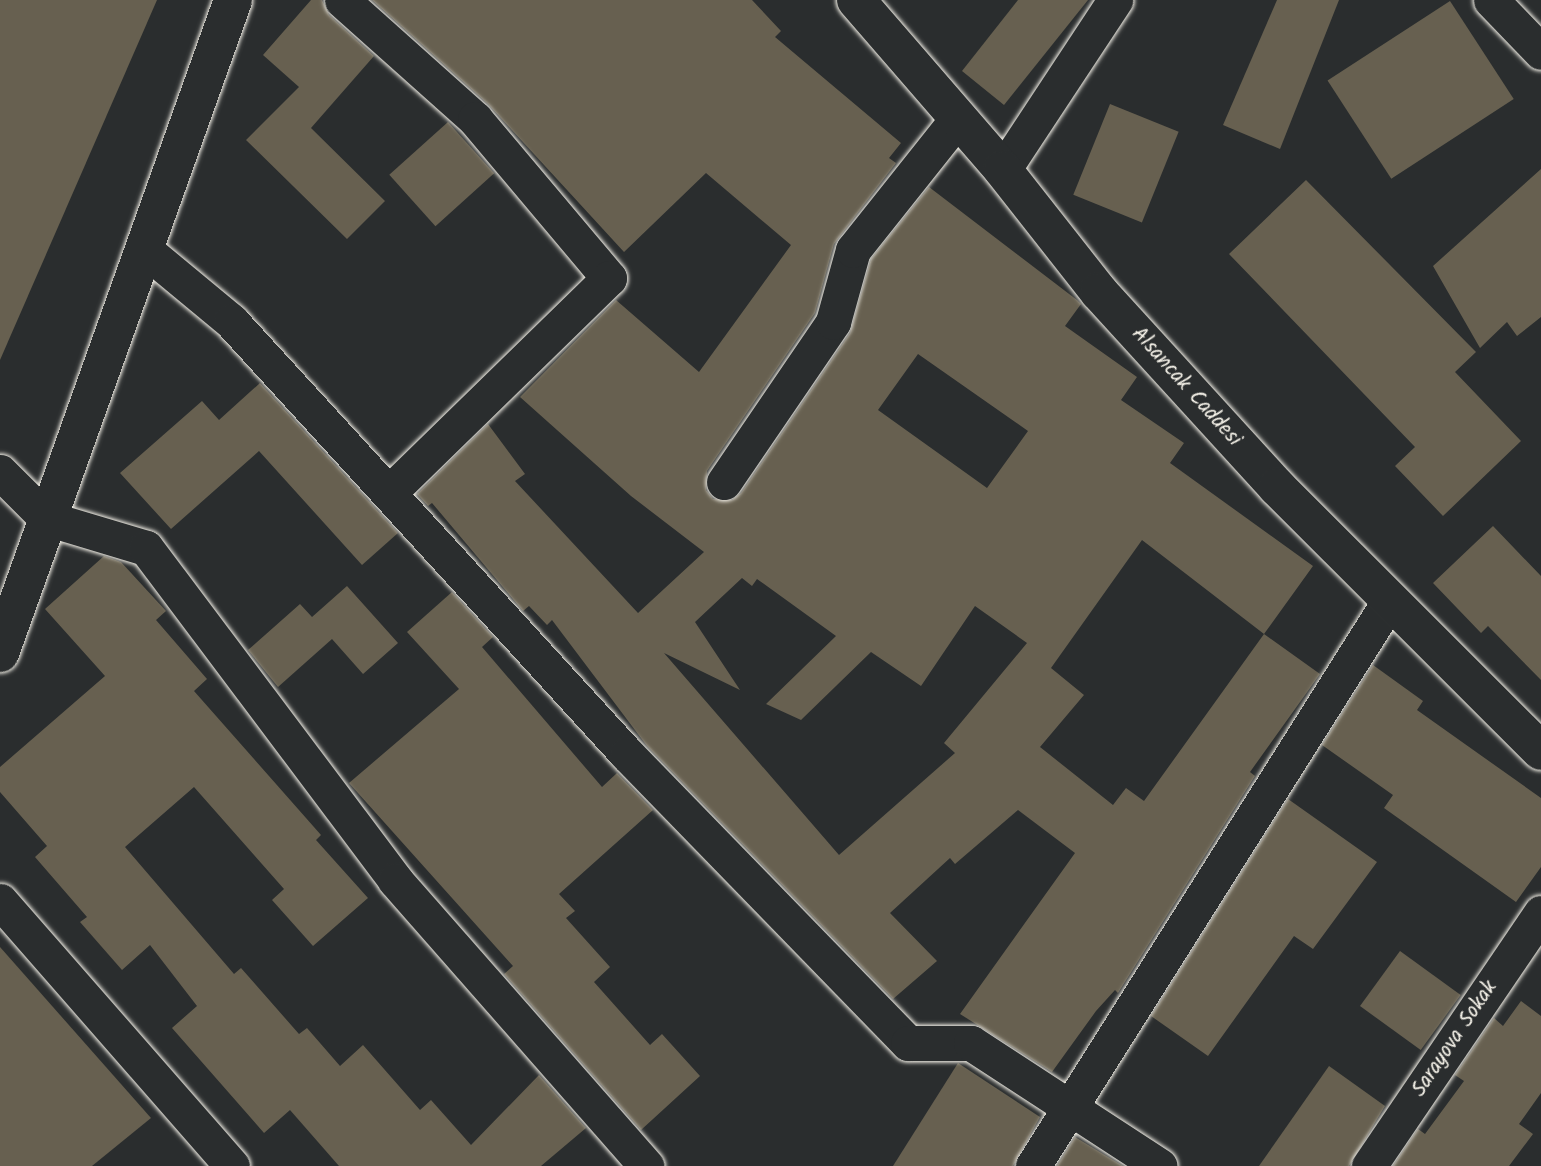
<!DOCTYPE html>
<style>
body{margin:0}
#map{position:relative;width:1541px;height:1166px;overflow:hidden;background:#2a2d2e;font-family:Kalam,sans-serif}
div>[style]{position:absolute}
.building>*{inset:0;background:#676050;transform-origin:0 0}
.roads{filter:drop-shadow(0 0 2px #f4f1e8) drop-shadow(0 0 2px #f4f1e8)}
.street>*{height:35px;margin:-17.5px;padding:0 17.5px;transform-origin:17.5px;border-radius:17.5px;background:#2a2d2e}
.secondary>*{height:38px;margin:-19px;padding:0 19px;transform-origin:19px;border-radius:19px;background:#2a2d2e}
span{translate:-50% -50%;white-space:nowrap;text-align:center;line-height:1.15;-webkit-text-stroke:5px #2a2d2e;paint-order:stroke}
.street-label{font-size:21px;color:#f4f1e8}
</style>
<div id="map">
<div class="building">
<i style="clip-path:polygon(0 0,157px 0,0 360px)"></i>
<i style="clip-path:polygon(311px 0,322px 0,329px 15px,374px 56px,311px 128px,385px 201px,347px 239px,246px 140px,299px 87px,263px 55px)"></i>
<i style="clip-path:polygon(evenodd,372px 0,752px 0,781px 31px,775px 37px,901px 143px,889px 158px,896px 163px,834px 244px,815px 313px,707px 471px,706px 490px,713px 499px,732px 500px,741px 493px,850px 333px,871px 259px,929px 187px,1077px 300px,1081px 304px,1065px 326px,1137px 377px,1121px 400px,1184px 443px,1170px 463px,1313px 566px,1264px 634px,1320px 674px,1250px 772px,1255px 776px,1118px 993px,1115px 990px,1096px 1011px,1052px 1072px,960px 1014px,1075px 853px,1018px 810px,955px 864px,950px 858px,890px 913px,937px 961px,893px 999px,647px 746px,552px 620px,547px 625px,529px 606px,523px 611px,432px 503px,428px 506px,417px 494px,488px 424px,525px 474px,515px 481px,638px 613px,704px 552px,631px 496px,520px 397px,616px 300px,699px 372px,791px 245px,706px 173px,624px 252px,488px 104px,372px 0,918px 354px,1028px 431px,987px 488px,878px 410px,918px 354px,372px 0,1142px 540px,1264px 634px,1144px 801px,1126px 788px,1113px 805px,1040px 747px,1084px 695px,1051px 668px,1142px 540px,372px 0,742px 578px,752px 586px,757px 579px,836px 636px,766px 704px,801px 720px,871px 652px,921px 686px,975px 606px,1027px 643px,944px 743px,955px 753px,839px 855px,664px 653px,740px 690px,695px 622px,742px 578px)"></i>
<i style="clip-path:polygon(1018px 0,1088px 0,1004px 105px,962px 71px)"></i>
<i style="clip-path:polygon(1277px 0,1339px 0,1280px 149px,1223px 125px)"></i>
<i style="left:1450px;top:1px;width:117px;height:146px;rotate:57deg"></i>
<i style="left:1110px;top:104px;width:74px;height:98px;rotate:22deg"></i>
<i style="left:448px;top:122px;width:69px;height:79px;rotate:48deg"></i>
<i style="clip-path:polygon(1541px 169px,1541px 317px,1517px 336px,1507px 322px,1480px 348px,1433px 266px)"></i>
<i style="clip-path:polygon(1306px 180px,1476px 352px,1455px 372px,1521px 441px,1443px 516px,1395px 466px,1415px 447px,1229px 254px)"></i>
<i style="clip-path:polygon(260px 383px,398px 533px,362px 565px,259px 451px,171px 529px,120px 473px,202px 401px,219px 420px)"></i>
<i style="clip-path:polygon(1493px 526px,1541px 576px,1541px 680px,1488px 626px,1481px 633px,1433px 583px)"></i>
<i style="clip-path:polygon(104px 556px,121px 562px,166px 611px,156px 620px,207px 679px,194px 691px,321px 835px,316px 840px,368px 898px,313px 946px,272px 900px,284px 889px,194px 787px,125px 847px,234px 974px,241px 968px,299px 1034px,307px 1028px,340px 1066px,363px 1045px,420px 1110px,431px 1100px,471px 1145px,539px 1075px,586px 1128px,541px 1166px,339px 1166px,290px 1110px,264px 1133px,172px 1028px,197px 1006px,150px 945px,122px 970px,80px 922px,87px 917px,35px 857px,47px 846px,0 792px,0 767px,105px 676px,45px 609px)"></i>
<i style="clip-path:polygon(347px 586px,398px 643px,363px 674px,332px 639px,278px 687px,248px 650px,300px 604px,312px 617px)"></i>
<i style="clip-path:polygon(452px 592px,493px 637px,482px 647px,602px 787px,617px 773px,653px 810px,559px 894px,575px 911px,566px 918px,610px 967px,594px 982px,650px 1045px,662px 1034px,700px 1076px,641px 1130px,504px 974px,513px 966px,349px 783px,459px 689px,407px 632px)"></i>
<i style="clip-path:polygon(1373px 665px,1423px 701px,1417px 710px,1541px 798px,1541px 867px,1516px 902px,1384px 808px,1393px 795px,1322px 745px)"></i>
<i style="clip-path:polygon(1288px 799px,1377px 862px,1313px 949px,1294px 936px,1208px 1056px,1151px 1016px)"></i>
<i style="clip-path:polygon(0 947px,151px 1118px,92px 1166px,0 1166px)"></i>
<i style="left:1400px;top:951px;width:75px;height:68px;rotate:36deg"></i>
<i style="clip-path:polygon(1521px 1001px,1541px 1016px,1541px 1093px,1519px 1124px,1533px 1134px,1509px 1166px,1393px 1166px,1418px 1129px,1425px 1134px,1464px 1081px,1455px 1075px,1494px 1018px,1503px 1026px)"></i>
<i style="clip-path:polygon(958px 1063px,1040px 1117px,1013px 1166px,893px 1166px)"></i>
<i style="clip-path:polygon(1329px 1066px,1385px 1106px,1349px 1166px,1259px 1166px)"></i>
<i style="clip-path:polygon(1075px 1137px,1123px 1166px,1057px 1166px)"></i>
</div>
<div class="roads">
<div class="street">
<i style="left:342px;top:0;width:178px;rotate:41.8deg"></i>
<i style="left:475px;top:119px;width:208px;rotate:49.9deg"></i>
<i style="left:609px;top:278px;width:305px;rotate:135.7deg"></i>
<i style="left:1491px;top:0;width:72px;rotate:46.1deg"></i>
<i style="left:1003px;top:170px;width:204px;rotate:-56.6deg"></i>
<i style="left:144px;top:249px;width:113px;rotate:39.6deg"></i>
<i style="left:231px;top:321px;width:587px;rotate:47.56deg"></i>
<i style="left:627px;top:754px;width:403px;rotate:45.8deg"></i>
<i style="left:908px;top:1043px;width:63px"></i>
<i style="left:971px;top:1043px;width:225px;rotate:33.1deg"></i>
<i style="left:0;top:472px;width:65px;rotate:45deg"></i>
<i style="left:46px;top:518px;width:104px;rotate:16.7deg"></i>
<i style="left:146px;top:548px;width:415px;rotate:53.1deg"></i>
<i style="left:395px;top:880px;width:381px;rotate:48.7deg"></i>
<i style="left:724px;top:482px;width:194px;rotate:-55.7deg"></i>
<i style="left:833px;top:322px;width:75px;rotate:-74.5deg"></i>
<i style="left:853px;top:250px;width:169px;rotate:-51.5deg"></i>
<i style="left:0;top:901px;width:352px;rotate:48.8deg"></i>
<i style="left:1033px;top:1166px;width:669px;rotate:-57.76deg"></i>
<i style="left:1369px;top:1166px;width:306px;rotate:-55.8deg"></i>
</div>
<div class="secondary">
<i style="left:856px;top:0;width:225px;rotate:49.1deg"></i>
<i style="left:1003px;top:170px;width:155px;rotate:51.8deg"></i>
<i style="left:1099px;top:292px;width:264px;rotate:47.6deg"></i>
<i style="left:1277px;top:487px;width:373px;rotate:45deg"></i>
<i style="left:0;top:653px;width:693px;rotate:-70.36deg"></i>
</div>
</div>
<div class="street-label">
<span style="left:1186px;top:387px;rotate:48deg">Alsancak Caddesi</span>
<span style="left:1455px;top:1039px;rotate:-56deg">Sarayova Sokak</span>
</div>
</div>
